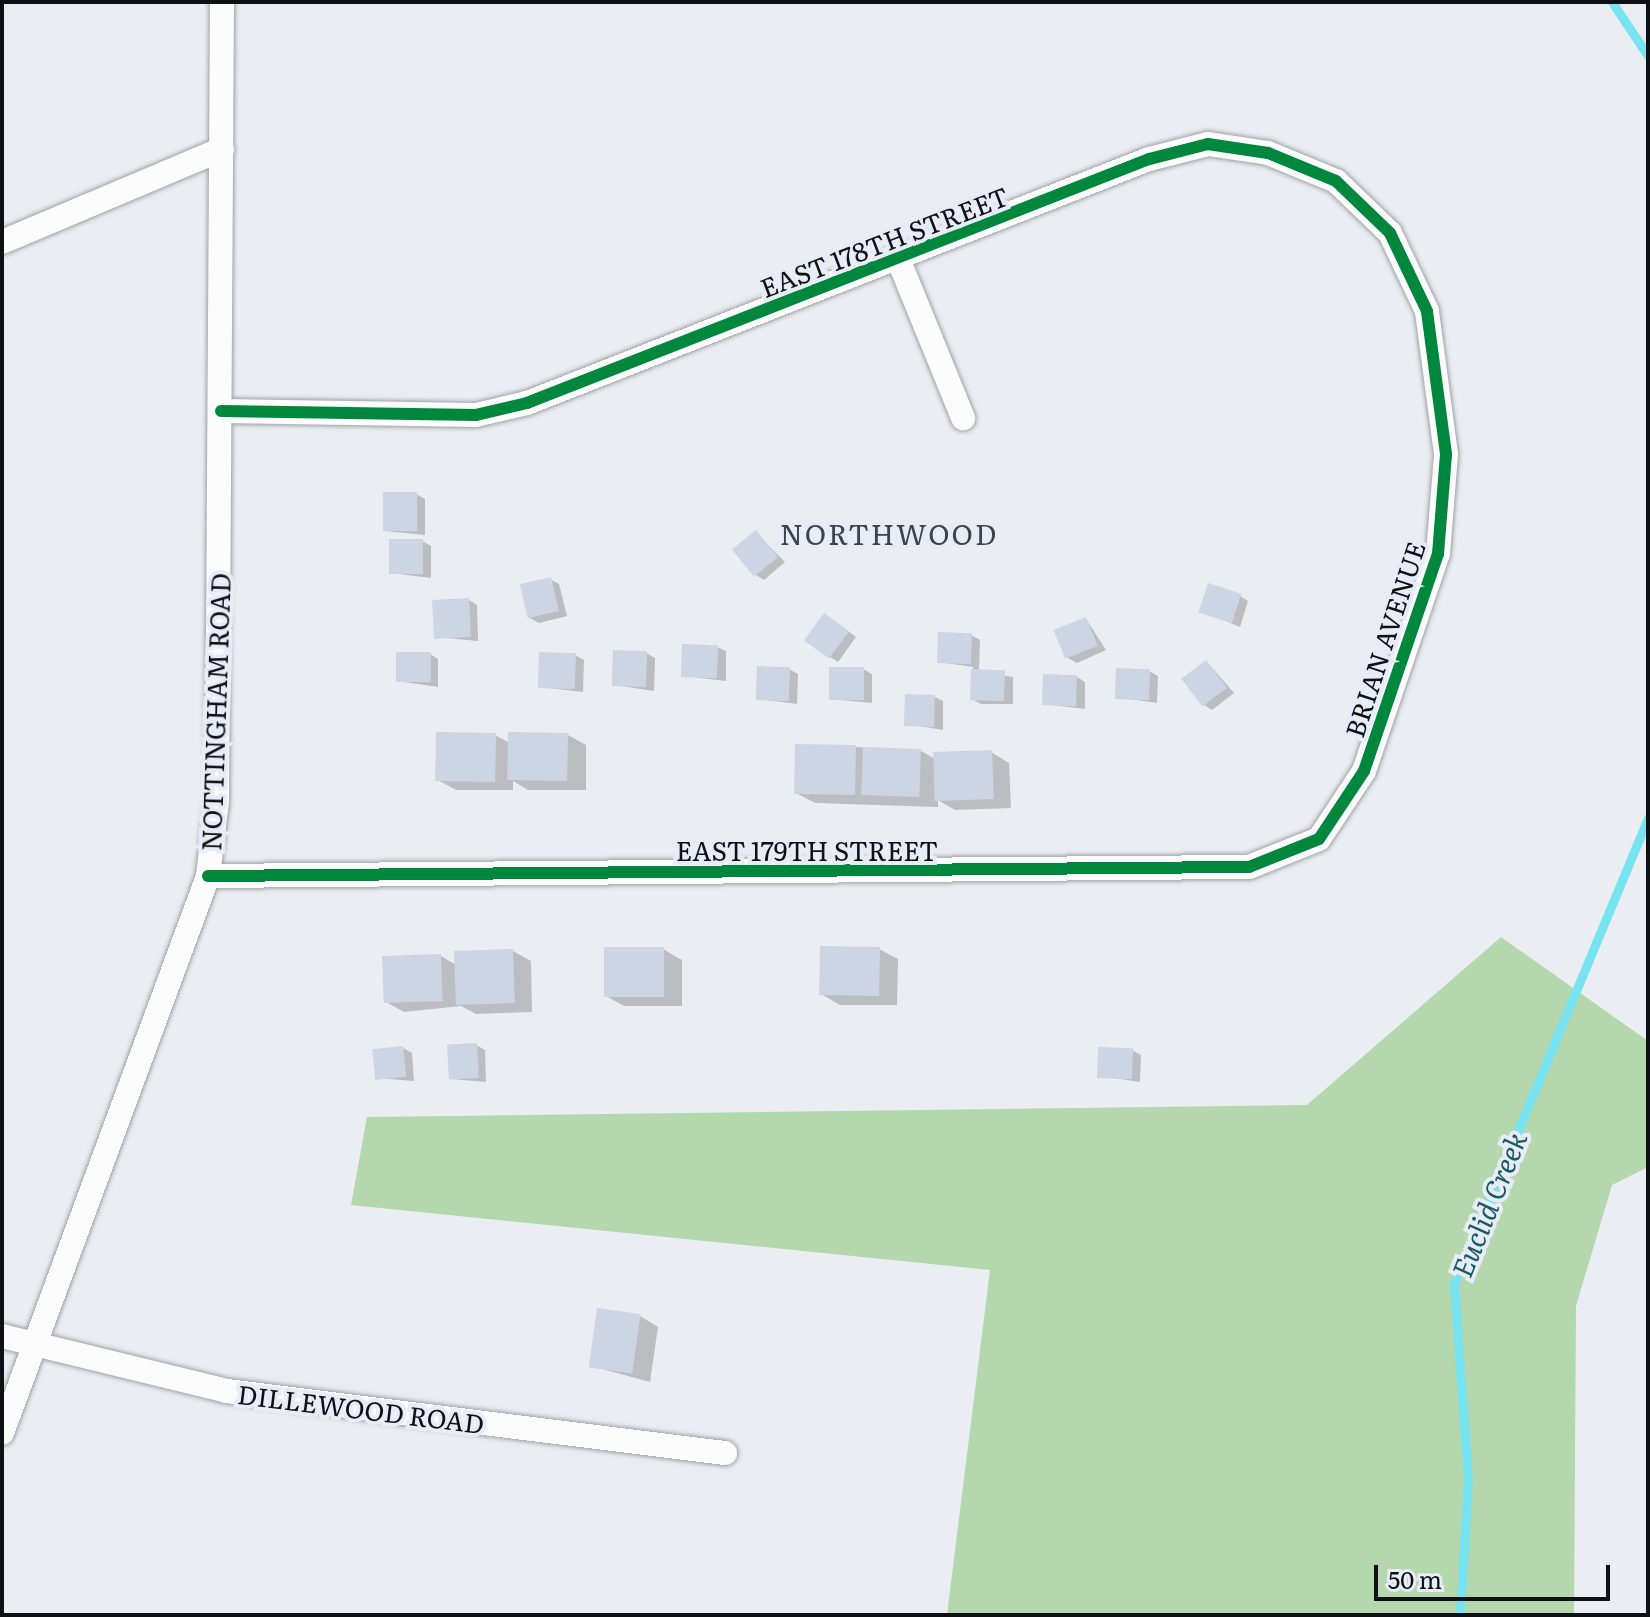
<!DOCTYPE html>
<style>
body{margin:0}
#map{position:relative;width:1650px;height:1617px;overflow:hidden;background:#eaedf2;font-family:Literata,serif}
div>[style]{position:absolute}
.forest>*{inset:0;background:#b4d7ae}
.shadow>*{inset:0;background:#0003}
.stream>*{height:9px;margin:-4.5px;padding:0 4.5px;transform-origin:4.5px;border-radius:4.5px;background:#78e4f1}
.building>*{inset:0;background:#cdd4e4;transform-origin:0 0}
.roads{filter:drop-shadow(0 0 2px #a0a2a6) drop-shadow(0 0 2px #a0a2a6)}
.street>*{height:24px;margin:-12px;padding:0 12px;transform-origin:12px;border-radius:12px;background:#fcfcfd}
.cycleway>*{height:12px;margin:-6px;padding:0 6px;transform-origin:6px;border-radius:6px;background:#00873e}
span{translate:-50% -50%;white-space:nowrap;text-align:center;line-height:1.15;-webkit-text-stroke:8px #e7ecf6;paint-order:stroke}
.street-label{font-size:26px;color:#0e1013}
.neighbourhood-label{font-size:28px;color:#3e424a;letter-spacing:2px}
.water-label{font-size:28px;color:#1b5a60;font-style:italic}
.frame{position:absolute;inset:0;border:4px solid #0e1013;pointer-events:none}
.scale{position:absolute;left:1374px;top:1565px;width:236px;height:36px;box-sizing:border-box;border:4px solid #0e1013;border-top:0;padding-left:10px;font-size:24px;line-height:28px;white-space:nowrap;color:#0e1013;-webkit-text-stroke:6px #e7ecf6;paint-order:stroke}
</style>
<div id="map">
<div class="forest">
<i style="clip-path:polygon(1501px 937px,1648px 1041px,1648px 1167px,1612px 1185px,1576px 1306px,1574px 1615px,947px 1615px,990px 1270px,351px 1205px,367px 1117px,1307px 1105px)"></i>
</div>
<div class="shadow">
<i style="clip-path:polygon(416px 494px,425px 499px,425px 535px,385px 531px)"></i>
<i style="clip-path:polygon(756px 533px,785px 562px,764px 580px,756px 575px)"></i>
<i style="clip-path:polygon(422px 541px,431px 546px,431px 578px,391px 573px)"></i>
<i style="clip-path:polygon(550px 579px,559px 584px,567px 616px,539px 623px,530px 618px)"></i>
<i style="clip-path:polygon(1240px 596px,1248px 601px,1240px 627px,1201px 611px)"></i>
<i style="clip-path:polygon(469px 600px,477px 605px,478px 641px,435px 637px)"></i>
<i style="clip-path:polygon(1086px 619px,1106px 650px,1077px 663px,1068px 658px)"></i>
<i style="clip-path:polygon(833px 620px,856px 637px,838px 662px,830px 657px)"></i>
<i style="clip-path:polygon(971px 635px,980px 640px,979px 671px,1013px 677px,1013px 704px,981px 704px,972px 699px,973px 667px,939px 662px)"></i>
<i style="clip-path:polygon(717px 647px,726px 651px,726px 681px,683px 676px)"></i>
<i style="clip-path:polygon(646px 653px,655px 658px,654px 691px,614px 685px)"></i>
<i style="clip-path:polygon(430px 654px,438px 659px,438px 687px,397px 681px)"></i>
<i style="clip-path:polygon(575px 655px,584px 660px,583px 692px,540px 687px)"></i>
<i style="clip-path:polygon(1207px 662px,1234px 693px,1212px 710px,1204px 705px)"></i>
<i style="clip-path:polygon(789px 669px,798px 674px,797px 704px,759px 699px)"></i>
<i style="clip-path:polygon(863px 669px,872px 674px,872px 703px,831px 699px)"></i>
<i style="clip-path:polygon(1149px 671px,1158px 676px,1157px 703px,1117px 697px)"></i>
<i style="clip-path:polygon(1077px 677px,1085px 682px,1085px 709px,1044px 704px)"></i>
<i style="clip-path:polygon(935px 697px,943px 701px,943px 730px,907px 724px)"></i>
<i style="clip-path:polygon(495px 735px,510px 743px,568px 735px,586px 745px,586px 790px,528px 790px,513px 781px,513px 790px,456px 790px,438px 780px)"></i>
<i style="clip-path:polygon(855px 747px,921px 751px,935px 759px,991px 752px,1009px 763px,1011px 808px,955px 810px,938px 800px,938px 807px,815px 803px,796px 793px)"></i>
<i style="clip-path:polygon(663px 949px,682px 960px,682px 1006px,624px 1006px,606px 996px)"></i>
<i style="clip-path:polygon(879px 949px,898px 959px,897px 1005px,840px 1005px,821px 994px)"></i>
<i style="clip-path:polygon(513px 951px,531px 961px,532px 1012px,476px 1014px,461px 1006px,404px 1012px,386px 1002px,441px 956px,456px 965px)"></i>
<i style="clip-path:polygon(476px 1045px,485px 1050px,486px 1082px,451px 1079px)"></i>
<i style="clip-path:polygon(403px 1048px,412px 1053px,414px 1081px,376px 1078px)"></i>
<i style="clip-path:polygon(1132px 1050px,1141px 1055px,1140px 1082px,1100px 1076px)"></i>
<i style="clip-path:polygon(640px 1316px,658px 1327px,650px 1382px,591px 1366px)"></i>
</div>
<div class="stream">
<i style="left:1612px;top:2px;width:65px;rotate:56.3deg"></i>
<i style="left:1460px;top:1615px;width:136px;rotate:-86.6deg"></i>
<i style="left:1468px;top:1479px;width:196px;rotate:-94.1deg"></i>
<i style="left:1454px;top:1284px;width:505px;rotate:-67.4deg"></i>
</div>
<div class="building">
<i style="left:417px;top:492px;width:39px;height:34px;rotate:90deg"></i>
<i style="left:756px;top:530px;width:35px;height:31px;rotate:51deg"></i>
<i style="left:423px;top:539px;width:35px;height:34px;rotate:90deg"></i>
<i style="left:551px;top:577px;width:35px;height:32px;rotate:77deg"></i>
<i style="left:1208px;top:583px;width:35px;height:31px;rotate:18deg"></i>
<i style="left:469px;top:598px;width:39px;height:37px;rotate:87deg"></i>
<i style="left:824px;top:613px;width:31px;height:34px;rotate:36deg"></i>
<i style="left:1086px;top:617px;width:31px;height:35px;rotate:68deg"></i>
<i style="left:938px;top:632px;width:34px;height:31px;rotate:2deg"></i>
<i style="left:682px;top:644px;width:36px;height:33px;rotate:2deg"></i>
<i style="left:613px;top:650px;width:34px;height:36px;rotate:2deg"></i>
<i style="left:396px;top:652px;width:35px;height:30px"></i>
<i style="left:539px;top:652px;width:37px;height:36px;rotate:2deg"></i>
<i style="left:1206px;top:660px;width:35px;height:31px;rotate:53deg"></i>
<i style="left:757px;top:666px;width:33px;height:34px;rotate:2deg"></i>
<i style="left:829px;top:667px;width:35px;height:33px"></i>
<i style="left:1116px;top:668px;width:34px;height:31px;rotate:2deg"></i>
<i style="left:971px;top:669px;width:34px;height:31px;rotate:2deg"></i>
<i style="left:1043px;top:674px;width:34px;height:31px;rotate:2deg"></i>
<i style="left:905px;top:694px;width:30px;height:32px;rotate:2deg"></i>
<i style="left:436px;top:732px;width:60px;height:49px;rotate:1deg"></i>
<i style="left:508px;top:732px;width:60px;height:48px;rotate:1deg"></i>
<i style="left:795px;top:744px;width:61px;height:50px;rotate:1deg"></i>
<i style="left:863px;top:747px;width:58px;height:48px;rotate:2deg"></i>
<i style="left:992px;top:750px;width:49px;height:59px;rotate:88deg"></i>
<i style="left:820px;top:946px;width:60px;height:49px;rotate:1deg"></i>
<i style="left:604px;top:947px;width:60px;height:50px"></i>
<i style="left:513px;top:949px;width:54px;height:59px;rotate:88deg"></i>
<i style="left:441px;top:954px;width:47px;height:59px;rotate:88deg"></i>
<i style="left:477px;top:1043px;width:35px;height:30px;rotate:87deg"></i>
<i style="left:403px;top:1046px;width:31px;height:31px;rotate:84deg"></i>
<i style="left:1098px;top:1047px;width:35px;height:31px;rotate:2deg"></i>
<i style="left:597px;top:1308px;width:44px;height:60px;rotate:8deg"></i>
</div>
<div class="roads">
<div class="street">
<i style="left:2px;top:242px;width:239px;rotate:-22.9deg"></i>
<i style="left:899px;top:261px;width:170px;rotate:67.8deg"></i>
<i style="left:208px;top:876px;width:1041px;rotate:-0.5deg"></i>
<i style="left:1249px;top:867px;width:75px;rotate:-21.8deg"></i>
<i style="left:1319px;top:839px;width:82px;rotate:-56.5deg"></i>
<i style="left:1364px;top:771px;width:229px;rotate:-71.2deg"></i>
<i style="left:1438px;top:554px;width:100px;rotate:-85.4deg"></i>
<i style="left:1446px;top:454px;width:144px;rotate:-97.6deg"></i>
<i style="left:1427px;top:311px;width:86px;rotate:-115.4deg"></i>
<i style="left:1390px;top:233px;width:75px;rotate:-136.1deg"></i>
<i style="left:1336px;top:181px;width:74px;rotate:-157.6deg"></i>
<i style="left:1268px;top:153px;width:61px;rotate:-171.5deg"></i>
<i style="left:1208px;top:144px;width:61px;rotate:165.7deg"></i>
<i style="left:1149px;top:159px;width:668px;rotate:158.58deg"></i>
<i style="left:527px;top:403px;width:52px;rotate:166.8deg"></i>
<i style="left:476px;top:415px;width:255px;rotate:-179.1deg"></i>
<i style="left:2px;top:1336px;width:232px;rotate:13.7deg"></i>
<i style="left:227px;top:1391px;width:502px;rotate:7.1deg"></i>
<i style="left:2px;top:1433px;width:594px;rotate:-69.7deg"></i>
<i style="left:208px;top:876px;width:77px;rotate:-83.2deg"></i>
<i style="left:217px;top:800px;width:798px;rotate:-89.64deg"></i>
</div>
</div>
<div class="cycleway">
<i style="left:208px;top:876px;width:1041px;rotate:-0.5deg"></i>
<i style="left:1249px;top:867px;width:75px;rotate:-21.8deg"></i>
<i style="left:1319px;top:839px;width:82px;rotate:-56.5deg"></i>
<i style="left:1364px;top:771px;width:229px;rotate:-71.2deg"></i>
<i style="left:1438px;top:554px;width:100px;rotate:-85.4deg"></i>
<i style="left:1446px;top:454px;width:144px;rotate:-97.6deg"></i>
<i style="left:1427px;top:311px;width:86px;rotate:-115.4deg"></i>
<i style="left:1390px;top:233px;width:75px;rotate:-136.1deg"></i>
<i style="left:1336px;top:181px;width:74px;rotate:-157.6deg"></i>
<i style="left:1268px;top:153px;width:61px;rotate:-171.5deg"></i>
<i style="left:1208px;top:144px;width:61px;rotate:165.7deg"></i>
<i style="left:1149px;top:159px;width:668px;rotate:158.58deg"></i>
<i style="left:527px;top:403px;width:52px;rotate:166.8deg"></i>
<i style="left:476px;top:415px;width:255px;rotate:-179.1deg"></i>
</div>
<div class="street-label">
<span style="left:884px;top:241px;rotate:-21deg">EAST 178TH STREET</span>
<span style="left:1384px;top:639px;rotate:-72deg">BRIAN AVENUE</span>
<span style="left:215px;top:712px;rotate:-88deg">NOTTINGHAM ROAD</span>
<span style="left:807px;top:850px">EAST 179TH STREET</span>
<span style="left:361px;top:1408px;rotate:7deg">DILLEWOOD ROAD</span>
</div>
<div class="neighbourhood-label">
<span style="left:889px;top:533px">NORTHWOOD</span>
</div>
<div class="water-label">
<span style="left:1488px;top:1204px;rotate:-68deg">Euclid Creek</span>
</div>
<div class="frame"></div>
<div class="scale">50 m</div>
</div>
